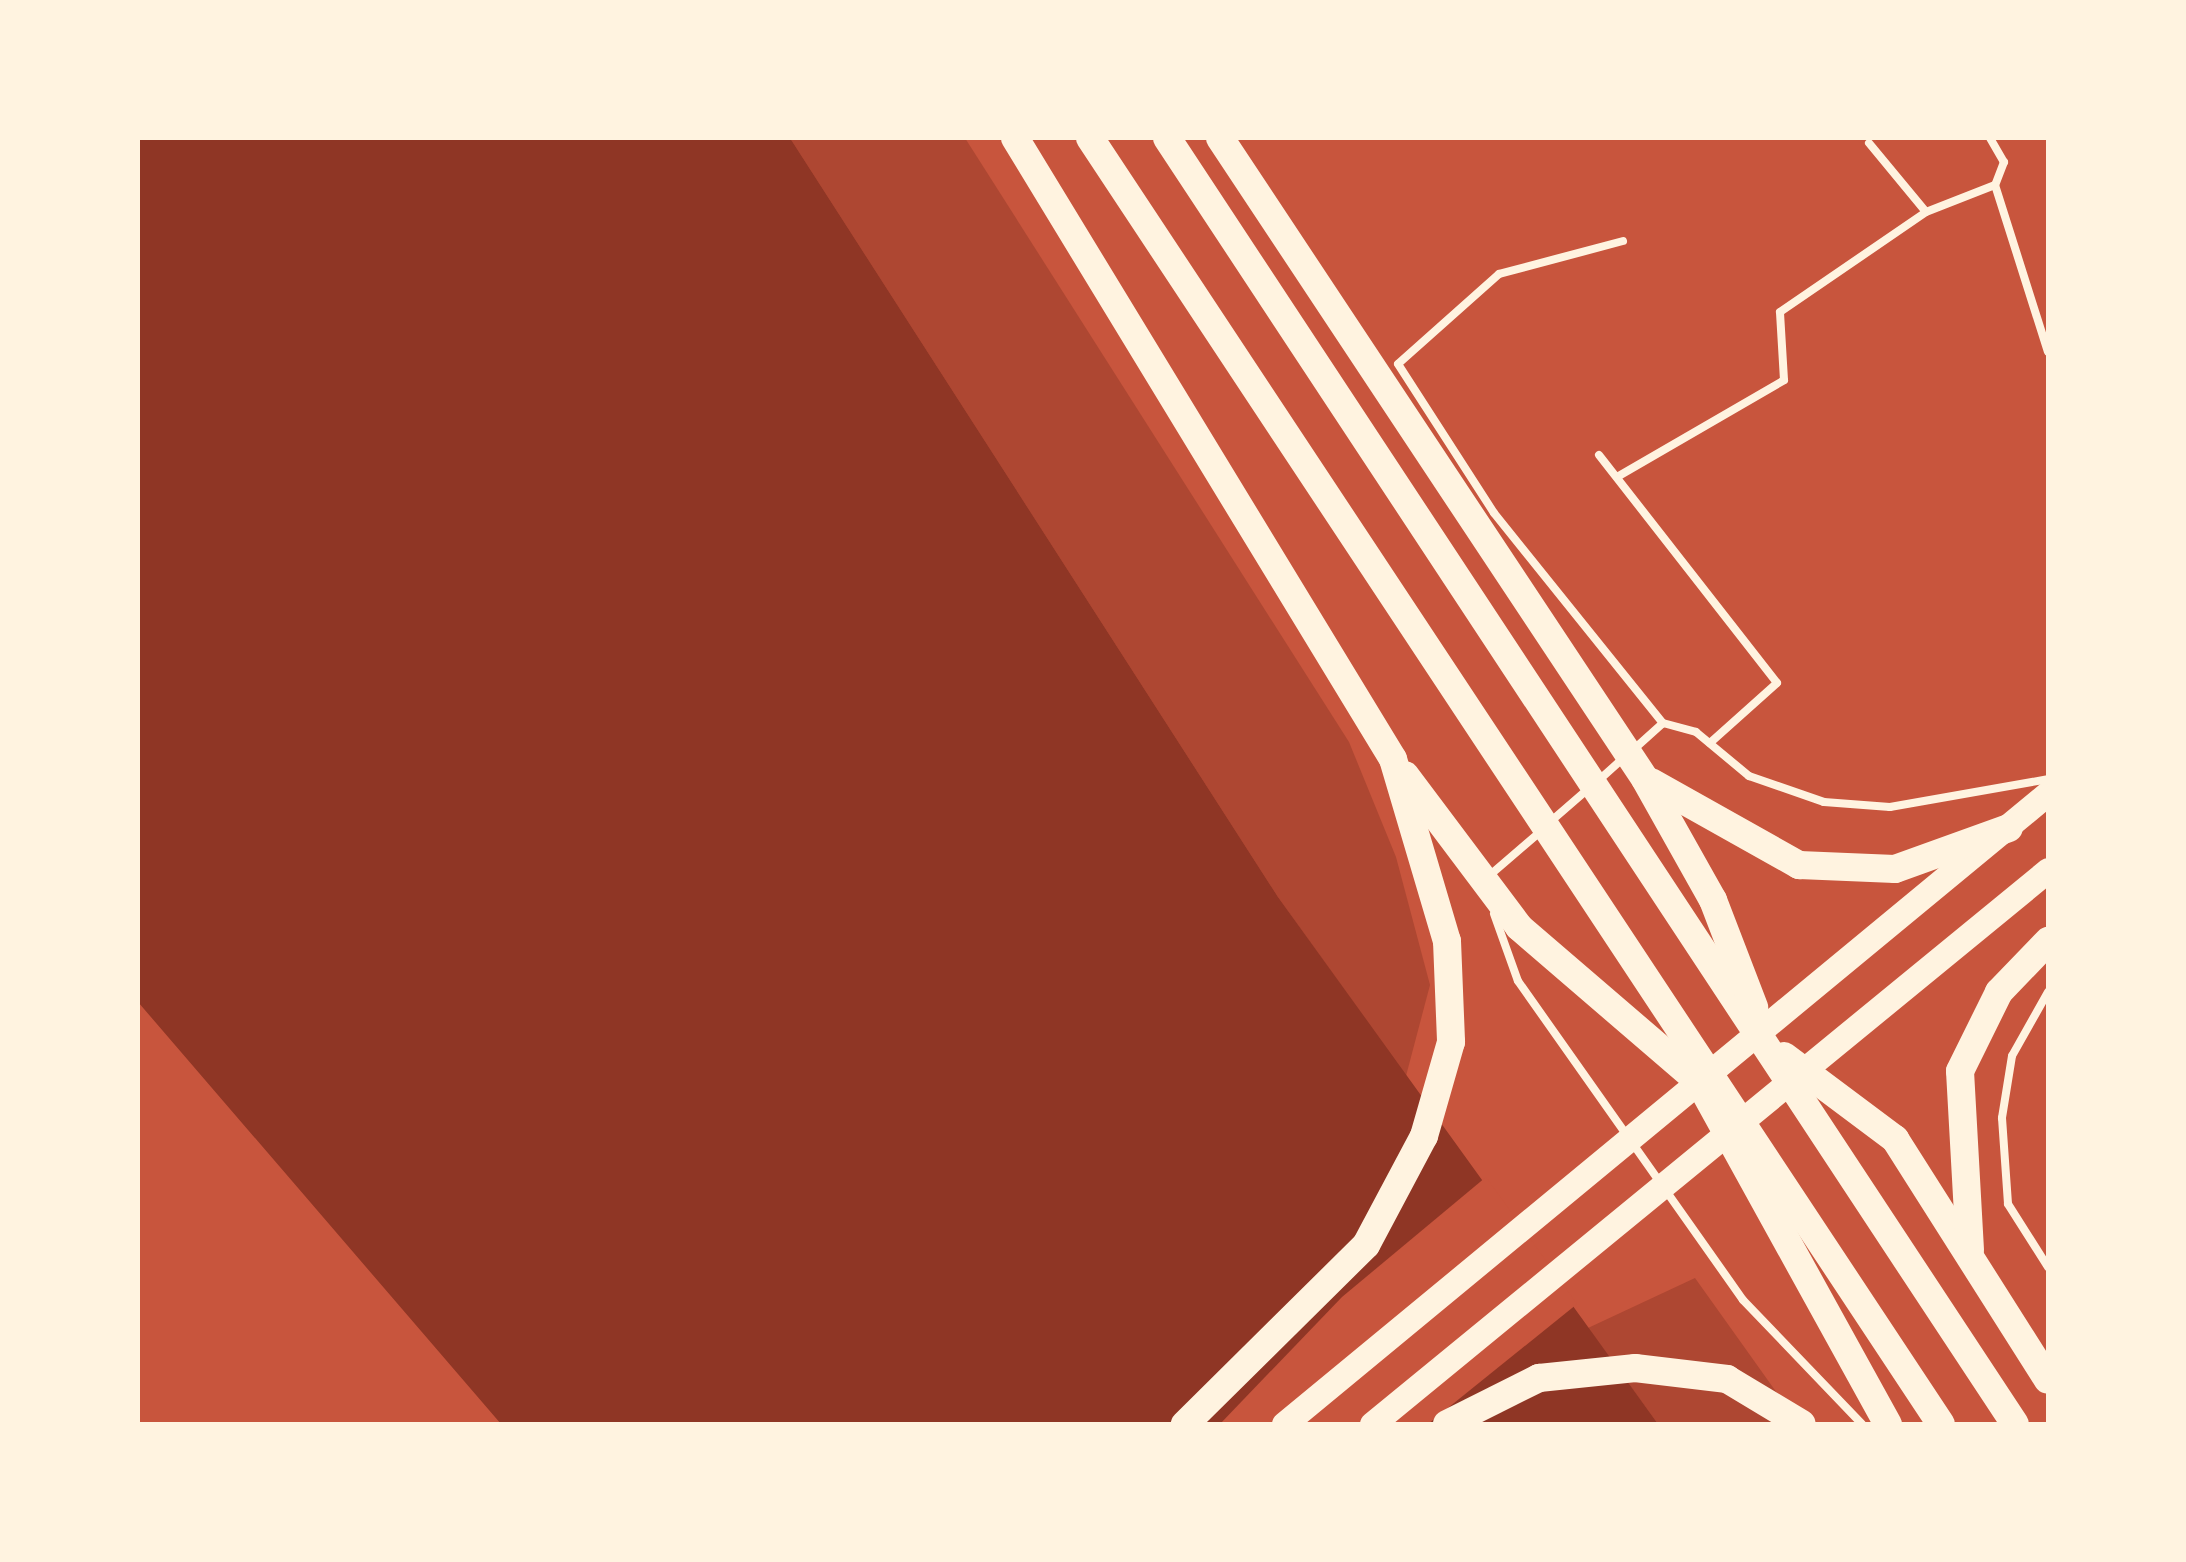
<!DOCTYPE html>
<style>
body{margin:0}
#map{position:relative;width:2186px;height:1562px;overflow:hidden;background:#c8553d;font-family:"Golos Text",sans-serif}
div>[style]{position:absolute}
.green>*{inset:0;background:#ae4732}
.water>*{inset:0;background:#8f3625}
.pier>*{inset:0;background:#c8553d}
.service>*{height:8px;margin:-4px;padding:0 4px;transform-origin:4px;border-radius:4px;background:#fff3e0}
.primary>*{height:25px;margin:-12.5px;padding:0 12.5px;transform-origin:12.5px;border-radius:12.5px;background:#fff3e0}
.trunk>*{height:28px;margin:-14px;padding:0 14px;transform-origin:14px;border-radius:14px;background:#fff3e0}
span{translate:-50% -50%;white-space:nowrap;text-align:center;line-height:1.15;-webkit-text-stroke:10px #fff3e0;paint-order:stroke}
.frame{position:absolute;inset:0;border:140px solid #fff3e0;pointer-events:none}
</style>
<div id="map">
<div class="green">
<i style="clip-path:polygon(790px 138px,965px 138px,1349px 742px,1396px 857px,1430px 985px,1406px 1076px,1278px 897px)"></i>
<i style="clip-path:polygon(1695px 1278px,1799px 1424px,1658px 1424px,1588px 1328px)"></i>
</div>
<div class="water">
<i style="clip-path:polygon(138px 138px,790px 138px,1278px 897px,1658px 1424px,501px 1424px,138px 1002px)"></i>
</div>
<div class="pier">
<i style="clip-path:polygon(1486px 1177px,1577px 1304px,1428px 1424px,1220px 1424px,1342px 1297px)"></i>
</div>
<div class="service">
<i style="left:1990px;top:138px;width:28px;rotate:60deg"></i>
<i style="left:2004px;top:162px;width:25px;rotate:111deg"></i>
<i style="left:1869px;top:143px;width:89px;rotate:50.4deg"></i>
<i style="left:1926px;top:212px;width:74px;rotate:-21.4deg"></i>
<i style="left:1995px;top:185px;width:175px;rotate:72.4deg"></i>
<i style="left:1623px;top:241px;width:128px;rotate:165.1deg"></i>
<i style="left:1499px;top:274px;width:135px;rotate:138.3deg"></i>
<i style="left:1398px;top:364px;width:177px;rotate:57.2deg"></i>
<i style="left:1494px;top:513px;width:270px;rotate:51.2deg"></i>
<i style="left:1663px;top:723px;width:34px;rotate:15deg"></i>
<i style="left:1696px;top:732px;width:69px;rotate:39.7deg"></i>
<i style="left:1749px;top:776px;width:79px;rotate:19.1deg"></i>
<i style="left:1824px;top:802px;width:66px;rotate:4.3deg"></i>
<i style="left:1890px;top:807px;width:160px;rotate:-10deg"></i>
<i style="left:1599px;top:455px;width:289px;rotate:52deg"></i>
<i style="left:1777px;top:683px;width:90px;rotate:138.2deg"></i>
<i style="left:1617px;top:477px;width:193px;rotate:-30.1deg"></i>
<i style="left:1784px;top:380px;width:68px;rotate:-93.4deg"></i>
<i style="left:1780px;top:312px;width:177px;rotate:-34.4deg"></i>
<i style="left:1633px;top:750px;width:40px;rotate:-42deg"></i>
<i style="left:1599px;top:780px;width:31px;rotate:-42deg"></i>
<i style="left:1550px;top:822px;width:50px;rotate:-41deg"></i>
<i style="left:1490px;top:875px;width:66px;rotate:-40.7deg"></i>
<i style="left:1494px;top:914px;width:71px;rotate:70.3deg"></i>
<i style="left:1518px;top:981px;width:390px;rotate:54.8deg"></i>
<i style="left:1743px;top:1300px;width:172px;rotate:46.2deg"></i>
<i style="left:2048px;top:992px;width:73px;rotate:119.4deg"></i>
<i style="left:2012px;top:1056px;width:63px;rotate:99.2deg"></i>
<i style="left:2002px;top:1118px;width:86px;rotate:86deg"></i>
<i style="left:2008px;top:1204px;width:75px;rotate:57.6deg"></i>
</div>
<div class="primary">
<i style="left:1284px;top:1424px;width:991px;rotate:-39.55deg"></i>
<i style="left:1372px;top:1424px;width:874px;rotate:-39.34deg"></i>
</div>
<div class="trunk">
<i style="left:1015px;top:138px;width:727px;rotate:58.67deg"></i>
<i style="left:1393px;top:759px;width:190px;rotate:73.5deg"></i>
<i style="left:1447px;top:941px;width:101px;rotate:87.7deg"></i>
<i style="left:1451px;top:1042px;width:98px;rotate:106deg"></i>
<i style="left:1424px;top:1136px;width:123px;rotate:118deg"></i>
<i style="left:1366px;top:1245px;width:255px;rotate:135.3deg"></i>
<i style="left:1090px;top:138px;width:1542px;rotate:56.51deg"></i>
<i style="left:1167px;top:138px;width:1540px;rotate:56.6deg"></i>
<i style="left:1220px;top:138px;width:769px;rotate:56.45deg"></i>
<i style="left:1645px;top:779px;width:139px;rotate:60.7deg"></i>
<i style="left:1713px;top:900px;width:115px;rotate:69deg"></i>
<i style="left:1405px;top:775px;width:190px;rotate:53.1deg"></i>
<i style="left:1519px;top:927px;width:238px;rotate:40.7deg"></i>
<i style="left:1699px;top:1082px;width:391px;rotate:61.1deg"></i>
<i style="left:1651px;top:782px;width:170px;rotate:29.3deg"></i>
<i style="left:1799px;top:865px;width:96px;rotate:2.4deg"></i>
<i style="left:1895px;top:869px;width:121px;rotate:-19.8deg"></i>
<i style="left:1784px;top:1056px;width:139px;rotate:36.8deg"></i>
<i style="left:1895px;top:1139px;width:285px;rotate:57.6deg"></i>
<i style="left:1970px;top:1250px;width:179px;rotate:-93.2deg"></i>
<i style="left:1960px;top:1071px;width:88px;rotate:-63.7deg"></i>
<i style="left:1999px;top:992px;width:71px;rotate:-46.1deg"></i>
<i style="left:1447px;top:1424px;width:103px;rotate:-26.6deg"></i>
<i style="left:1539px;top:1378px;width:97px;rotate:-5.9deg"></i>
<i style="left:1635px;top:1368px;width:93px;rotate:6.8deg"></i>
<i style="left:1727px;top:1379px;width:87px;rotate:31deg"></i>
</div>
<div class="frame"></div>
</div>
